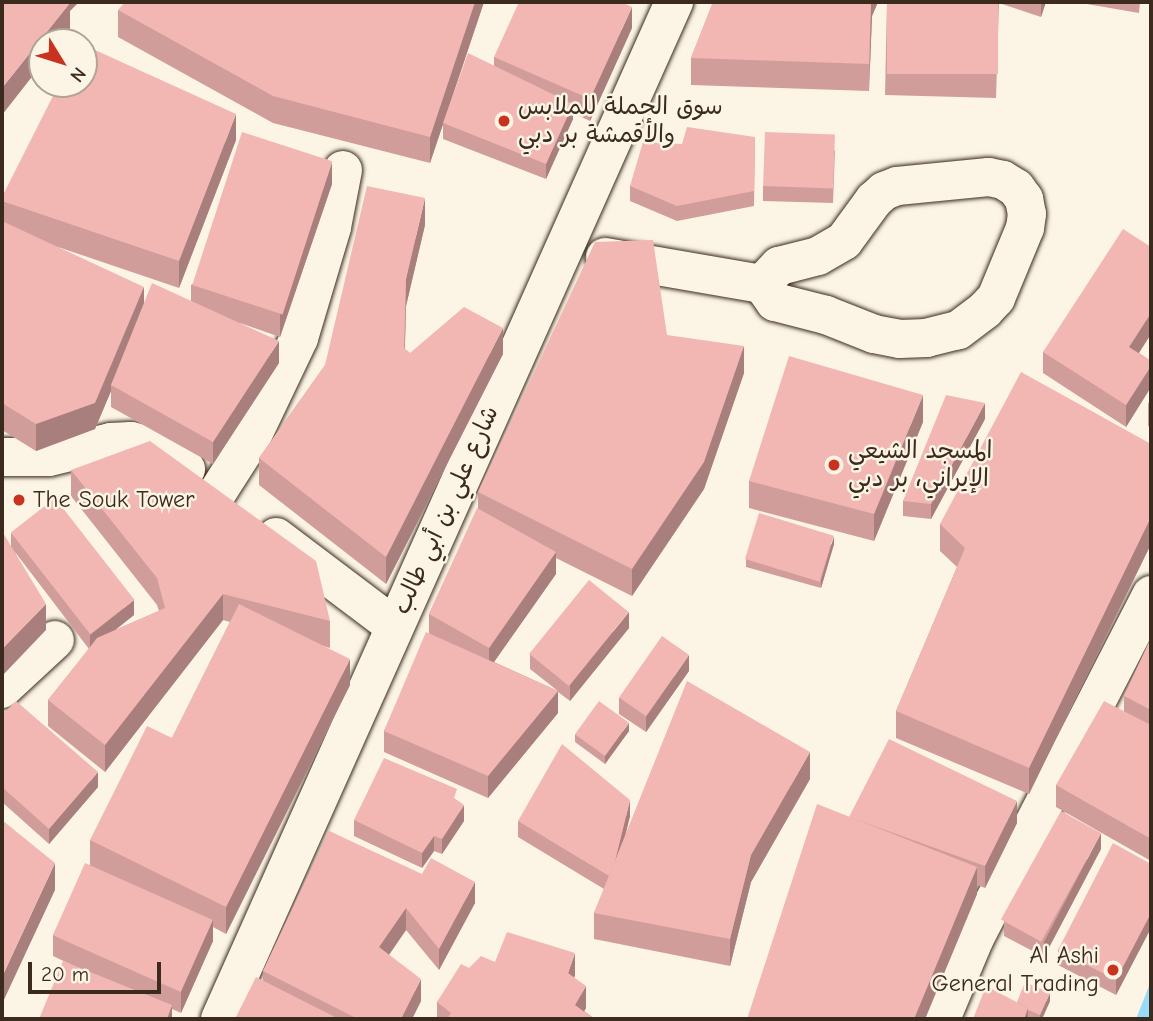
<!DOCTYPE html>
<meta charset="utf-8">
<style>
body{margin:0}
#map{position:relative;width:1153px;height:1021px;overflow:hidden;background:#fcf5e5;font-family:"Comic Neue","Playpen Sans Arabic",sans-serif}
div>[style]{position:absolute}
.water>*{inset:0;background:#97dbf9}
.roads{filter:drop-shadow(0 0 2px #3b2a1e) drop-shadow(0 0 2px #3b2a1e)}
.minor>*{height:38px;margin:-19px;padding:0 19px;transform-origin:19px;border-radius:19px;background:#fcf5e5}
.wall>*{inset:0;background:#d09d9a}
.shaded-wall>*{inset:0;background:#a97f7d}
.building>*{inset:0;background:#f2b6b3;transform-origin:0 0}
.dots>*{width:19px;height:19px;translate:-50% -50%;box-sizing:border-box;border:4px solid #fcf5e5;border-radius:50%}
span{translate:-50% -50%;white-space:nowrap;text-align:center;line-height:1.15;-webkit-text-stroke:5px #fcf5e5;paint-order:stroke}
.poi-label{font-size:24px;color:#3b2a1e}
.left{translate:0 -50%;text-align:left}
.right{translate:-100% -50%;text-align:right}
.street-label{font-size:24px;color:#3b2a1e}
.frame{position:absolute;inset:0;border:4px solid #3b2a1e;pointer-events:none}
.north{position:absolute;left:28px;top:28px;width:70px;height:70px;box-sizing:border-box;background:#fcf5e5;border:2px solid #afa495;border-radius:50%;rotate:128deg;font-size:19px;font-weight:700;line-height:28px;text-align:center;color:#3b2a1e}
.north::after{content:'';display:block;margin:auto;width:24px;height:32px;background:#c8321e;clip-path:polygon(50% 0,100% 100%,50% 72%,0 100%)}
.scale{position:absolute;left:28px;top:962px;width:133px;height:32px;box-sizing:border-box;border:4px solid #3b2a1e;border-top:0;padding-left:9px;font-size:21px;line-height:24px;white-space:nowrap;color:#3b2a1e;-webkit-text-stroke:5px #fcf5e5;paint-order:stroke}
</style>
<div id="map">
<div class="water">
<i style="clip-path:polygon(1151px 981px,1151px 1019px,1136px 1019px)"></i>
</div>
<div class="roads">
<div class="minor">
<i style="left:989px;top:177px;width:14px;rotate:12deg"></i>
<i style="left:1003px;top:180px;width:15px;rotate:32deg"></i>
<i style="left:1016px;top:188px;width:14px;rotate:54deg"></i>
<i style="left:1024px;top:199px;width:15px;rotate:79deg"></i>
<i style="left:1027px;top:214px;width:14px;rotate:98deg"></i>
<i style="left:1025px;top:228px;width:76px;rotate:112.5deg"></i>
<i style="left:996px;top:298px;width:16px;rotate:133deg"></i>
<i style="left:985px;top:310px;width:34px;rotate:143deg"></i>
<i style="left:958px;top:330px;width:32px;rotate:166deg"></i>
<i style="left:927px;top:338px;width:27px;rotate:178deg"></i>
<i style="left:900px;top:339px;width:26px;rotate:-169deg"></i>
<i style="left:874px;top:334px;width:52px;rotate:-158.4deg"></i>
<i style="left:826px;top:315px;width:53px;rotate:-165.7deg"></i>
<i style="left:775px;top:302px;width:22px;rotate:-126deg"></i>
<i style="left:762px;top:284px;width:25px;rotate:-47deg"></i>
<i style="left:779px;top:266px;width:40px;rotate:-14.4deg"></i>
<i style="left:818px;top:256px;width:30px;rotate:-30deg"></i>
<i style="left:844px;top:241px;width:51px;rotate:-53.8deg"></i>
<i style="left:874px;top:200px;width:13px;rotate:-42deg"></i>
<i style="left:884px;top:191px;width:14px;rotate:-21deg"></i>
<i style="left:897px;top:186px;width:92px;rotate:-5.6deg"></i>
<i style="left:605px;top:257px;width:159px;rotate:9.8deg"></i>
<i style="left:2px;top:457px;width:47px"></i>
<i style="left:49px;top:457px;width:64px;rotate:-13.6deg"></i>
<i style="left:111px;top:442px;width:20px;rotate:-3deg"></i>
<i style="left:131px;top:441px;width:21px;rotate:14deg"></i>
<i style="left:151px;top:446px;width:42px;rotate:33.3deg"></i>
<i style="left:217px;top:493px;width:59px;rotate:-57.4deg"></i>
<i style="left:249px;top:443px;width:116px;rotate:-64.5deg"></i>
<i style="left:299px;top:338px;width:116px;rotate:-73.4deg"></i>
<i style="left:332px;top:227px;width:58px;rotate:-79.1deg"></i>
<i style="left:276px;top:537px;width:148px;rotate:37deg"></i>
<i style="left:2px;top:689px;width:72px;rotate:-42.8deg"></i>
<i style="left:220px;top:1019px;width:1114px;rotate:-65.94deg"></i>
<i style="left:941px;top:1019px;width:86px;rotate:-67.3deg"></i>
<i style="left:974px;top:940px;width:388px;rotate:-62.8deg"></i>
</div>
</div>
<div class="wall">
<i style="clip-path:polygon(484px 2px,430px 163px,273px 123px,118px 37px,118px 10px)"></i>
<i style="clip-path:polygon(713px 2px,878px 2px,872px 16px,869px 91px,691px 85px,691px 58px)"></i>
<i style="clip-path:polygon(887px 2px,1046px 2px,1041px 17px,999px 3px,996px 98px,885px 95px)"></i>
<i style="clip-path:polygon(1075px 2px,1140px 2px,1139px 13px)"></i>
<i style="clip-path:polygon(632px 28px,590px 121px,573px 113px,573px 119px,546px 179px,443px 139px,443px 123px,494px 66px,494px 57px)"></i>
<i style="clip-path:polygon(1151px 122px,1151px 144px,1149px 143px,1149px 128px)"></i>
<i style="clip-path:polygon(755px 137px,754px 206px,677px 221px,630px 201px,630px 186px,682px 144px)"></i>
<i style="clip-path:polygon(236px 140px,179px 288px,58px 247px,144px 305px,191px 301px,191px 285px,332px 184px,280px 337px,240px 323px,279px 363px,213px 464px,111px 407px,111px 391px,95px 429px,36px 451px,2px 430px,2px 197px)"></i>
<i style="clip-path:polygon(835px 150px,833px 203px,763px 201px,763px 186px)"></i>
<i style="clip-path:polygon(425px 225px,406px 306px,405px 349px,410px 353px,503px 354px,386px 584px,259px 485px,259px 458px)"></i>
<i style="clip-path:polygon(1151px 247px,1151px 334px,1139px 353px,1151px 361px,1151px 387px,1126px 427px,1043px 373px,1043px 352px)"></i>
<i style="clip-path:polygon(667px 335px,744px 373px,704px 489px,632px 596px,556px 558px,556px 574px,494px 662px,558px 691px,530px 669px,530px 654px,629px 628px,570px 701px,558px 692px,558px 713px,488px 798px,384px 752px,384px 731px,429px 633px,429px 614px,478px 508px,478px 492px)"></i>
<i style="clip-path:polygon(1151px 398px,1151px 428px,1148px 426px,1148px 404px)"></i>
<i style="clip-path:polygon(985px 419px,931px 519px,903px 516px,903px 501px)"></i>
<i style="clip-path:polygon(923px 422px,874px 541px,749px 508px,749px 481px)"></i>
<i style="clip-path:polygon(1151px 444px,1151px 544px,1029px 794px,896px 738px,896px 711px,957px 567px,940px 551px,940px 524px)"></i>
<i style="clip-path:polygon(71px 470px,330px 621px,330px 648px,323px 646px,350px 685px,226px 934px,213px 927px,213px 941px,181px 1013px,172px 1009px,172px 1019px,74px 966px,53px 956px,53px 935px,90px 865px,90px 840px,172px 738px,230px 622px,223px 620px,105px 772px,48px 726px,48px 700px,89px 649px,15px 552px,46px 630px,11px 547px,11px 533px,134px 615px,115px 630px,159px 611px,157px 605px,71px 496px)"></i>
<i style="clip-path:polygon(834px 544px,821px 588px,746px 567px,746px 559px)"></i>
<i style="clip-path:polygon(1151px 638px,1151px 861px,1056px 807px,1056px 785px,1124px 711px,1124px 696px)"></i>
<i style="clip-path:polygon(689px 671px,646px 732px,619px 714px,619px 698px)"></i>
<i style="clip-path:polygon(2px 715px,98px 787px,49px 844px,2px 802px)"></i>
<i style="clip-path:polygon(629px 731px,605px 764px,575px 742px,575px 734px)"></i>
<i style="clip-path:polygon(810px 779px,751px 882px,730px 966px,594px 939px,594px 913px,604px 889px,518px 837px,518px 821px,630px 816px,625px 837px)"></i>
<i style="clip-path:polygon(457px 800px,464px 821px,442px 854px,434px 851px,422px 868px,354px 836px,354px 820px)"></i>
<i style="clip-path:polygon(849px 817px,1017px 823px,985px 888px,977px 885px,977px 894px,925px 1019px,747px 1019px)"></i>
<i style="clip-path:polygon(329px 831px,475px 903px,439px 970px,406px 930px,389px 955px,421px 1001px,412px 1019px,235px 1019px,263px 981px,263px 971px)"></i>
<i style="clip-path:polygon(1101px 849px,1044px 957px,1004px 936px,1004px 921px)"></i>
<i style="clip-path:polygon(1151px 864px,1151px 928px,1116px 995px,1058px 965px,1058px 950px)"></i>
<i style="clip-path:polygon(495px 962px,575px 975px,574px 978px,586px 1008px,584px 1011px,595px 1019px,437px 1019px,437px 1002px,469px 968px)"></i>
<i style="clip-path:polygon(1050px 1001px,1042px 1019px,1028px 1019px,1017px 1002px)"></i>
</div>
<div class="shaded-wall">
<i style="clip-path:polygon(69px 2px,79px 2px,70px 11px,70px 30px,60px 42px,42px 42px,42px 64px,2px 115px,2px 88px,69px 4px)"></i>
<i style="clip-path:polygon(475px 2px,484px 2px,430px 163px,430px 137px)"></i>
<i style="clip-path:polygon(871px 2px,878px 2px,872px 16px,869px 91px)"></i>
<i style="clip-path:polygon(1041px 2px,1046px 2px,1041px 17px)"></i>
<i style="clip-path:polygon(632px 7px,632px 28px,590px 121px,590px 99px)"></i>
<i style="clip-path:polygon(573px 104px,573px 119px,546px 179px,546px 164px)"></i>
<i style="clip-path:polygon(236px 114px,236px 140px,179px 288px,179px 261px)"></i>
<i style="clip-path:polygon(332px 162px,332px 184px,280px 337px,280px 315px)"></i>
<i style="clip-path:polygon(425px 198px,425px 225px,406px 306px,404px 375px,406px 279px)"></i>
<i style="clip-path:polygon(144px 287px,144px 314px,111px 385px,111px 391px,95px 429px,36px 451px,36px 424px)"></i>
<i style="clip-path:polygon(1151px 313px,1151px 334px,1129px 368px,1129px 347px)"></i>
<i style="clip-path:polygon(503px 328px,503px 354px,386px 584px,386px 557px)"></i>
<i style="clip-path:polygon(279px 341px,279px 363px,213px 464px,213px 442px)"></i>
<i style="clip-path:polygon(744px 346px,744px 373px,704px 489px,632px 596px,632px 569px)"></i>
<i style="clip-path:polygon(1151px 366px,1151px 387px,1126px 427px,1126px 405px)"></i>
<i style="clip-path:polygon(923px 395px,923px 422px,874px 541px,874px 514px)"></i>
<i style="clip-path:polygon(985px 403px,985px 419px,931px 519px,931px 504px)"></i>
<i style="clip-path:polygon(1151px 517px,1151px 544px,1029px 794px,1029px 768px)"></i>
<i style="clip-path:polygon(834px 536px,834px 544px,821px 588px,821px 580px)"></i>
<i style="clip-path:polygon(556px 552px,556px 574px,489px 669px,489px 648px)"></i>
<i style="clip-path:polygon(223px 594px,223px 620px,105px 772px,105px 745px)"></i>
<i style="clip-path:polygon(134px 600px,134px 615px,90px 650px,90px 635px)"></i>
<i style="clip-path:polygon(46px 604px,46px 630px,2px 676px,2px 649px)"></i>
<i style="clip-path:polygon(629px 612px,629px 628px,570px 701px,570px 685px)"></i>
<i style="clip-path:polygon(689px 655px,689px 671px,646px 732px,646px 717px)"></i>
<i style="clip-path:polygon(350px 659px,350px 685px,226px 934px,226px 907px)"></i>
<i style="clip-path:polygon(558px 691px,558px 713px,488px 798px,488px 776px)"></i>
<i style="clip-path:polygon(629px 723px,629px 731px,605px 764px,605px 756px)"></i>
<i style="clip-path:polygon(810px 752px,810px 779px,751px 882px,730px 966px,730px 939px,751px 855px)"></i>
<i style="clip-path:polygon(98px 772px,98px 787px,49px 844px,49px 829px)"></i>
<i style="clip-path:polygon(630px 800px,630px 816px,611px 893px,611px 877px)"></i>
<i style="clip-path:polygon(1017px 801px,1017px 823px,985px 888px,985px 866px)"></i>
<i style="clip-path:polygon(464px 805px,464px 821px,442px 854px,442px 839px)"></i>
<i style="clip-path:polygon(1101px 833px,1101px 849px,1044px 957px,1044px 942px)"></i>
<i style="clip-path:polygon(434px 836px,434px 851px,422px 868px,422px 853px)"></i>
<i style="clip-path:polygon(55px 863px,55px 890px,2px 1004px,2px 977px)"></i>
<i style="clip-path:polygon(977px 867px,977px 894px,925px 1019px,914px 1019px)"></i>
<i style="clip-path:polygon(475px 882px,475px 903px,439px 970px,439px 949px)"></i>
<i style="clip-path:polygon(406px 908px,406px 930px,379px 969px,379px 947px)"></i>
<i style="clip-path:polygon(1151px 913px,1151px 928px,1116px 995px,1116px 980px)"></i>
<i style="clip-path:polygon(213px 919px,213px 941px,181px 1013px,181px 991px)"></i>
<i style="clip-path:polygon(575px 953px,575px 975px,568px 995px,568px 973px)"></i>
<i style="clip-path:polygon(421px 979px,421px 1001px,412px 1019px,401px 1019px)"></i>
<i style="clip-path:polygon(586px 986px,586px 1008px,580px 1019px,575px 1005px)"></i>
<i style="clip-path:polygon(1050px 993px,1050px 1001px,1042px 1019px,1040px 1019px,1040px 1015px)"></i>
<i style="clip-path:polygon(172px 1005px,172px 1019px,167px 1019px)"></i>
<i style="clip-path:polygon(1028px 1008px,1028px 1019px,1024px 1019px)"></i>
</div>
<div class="building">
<i style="clip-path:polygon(2px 2px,68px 2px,70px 3px,2px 88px)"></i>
<i style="clip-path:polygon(125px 2px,475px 2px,430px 137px,273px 96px,118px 10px)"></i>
<i style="clip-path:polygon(519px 2px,621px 2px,632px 7px,590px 99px,494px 57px)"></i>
<i style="clip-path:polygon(713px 2px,871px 2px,869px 64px,691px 58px)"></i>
<i style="left:887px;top:2px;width:111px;height:72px"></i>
<i style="clip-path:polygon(84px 45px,236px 114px,179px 261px,2px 201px,2px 197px,59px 84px,84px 84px)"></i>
<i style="clip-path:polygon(468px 53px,573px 104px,546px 164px,443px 123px)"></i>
<i style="clip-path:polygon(687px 127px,755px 137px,754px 191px,677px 206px,630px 186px,643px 142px,682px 144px)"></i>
<i style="left:242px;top:132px;width:95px;height:161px;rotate:18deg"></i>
<i style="left:765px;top:132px;width:70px;height:54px;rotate:2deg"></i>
<i style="clip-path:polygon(367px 186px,425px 198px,406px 279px,404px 348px,410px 353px,464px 307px,503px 328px,386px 557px,259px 458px,325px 365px)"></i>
<i style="clip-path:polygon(2px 221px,144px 287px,95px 403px,36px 424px,2px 403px)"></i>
<i style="clip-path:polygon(1123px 229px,1151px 247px,1151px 313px,1129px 347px,1151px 361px,1151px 366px,1126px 405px,1043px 352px)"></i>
<i style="clip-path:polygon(653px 240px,667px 335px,744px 346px,704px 462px,632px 569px,478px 492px,595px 242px)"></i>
<i style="clip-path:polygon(152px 283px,279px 341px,213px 442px,111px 385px)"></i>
<i style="clip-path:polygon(789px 356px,923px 395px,874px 514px,749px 481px)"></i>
<i style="clip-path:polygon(1021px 372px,1151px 444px,1151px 517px,1029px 768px,896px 711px,965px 548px,940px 524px)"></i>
<i style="clip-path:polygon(946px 395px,985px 403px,931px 504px,903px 501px)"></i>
<i style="clip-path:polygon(150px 441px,316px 561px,330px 621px,223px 594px,105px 745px,48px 700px,97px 638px,165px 608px,157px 578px,71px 470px)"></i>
<i style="left:55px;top:498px;width:129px;height:56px;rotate:52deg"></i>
<i style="clip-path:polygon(477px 508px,556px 552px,489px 648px,429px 614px)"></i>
<i style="left:759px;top:513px;width:78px;height:48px;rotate:17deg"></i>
<i style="clip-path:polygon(2px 531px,46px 604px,2px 649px)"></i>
<i style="left:589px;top:580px;width:51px;height:95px;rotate:39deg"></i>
<i style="clip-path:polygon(239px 604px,350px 659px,226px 907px,90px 840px,147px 726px,172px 738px)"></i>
<i style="clip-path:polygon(426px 632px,558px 691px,488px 776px,384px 731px)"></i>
<i style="left:662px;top:636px;width:33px;height:75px;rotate:35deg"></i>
<i style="clip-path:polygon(1151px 638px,1151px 710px,1124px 696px)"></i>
<i style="clip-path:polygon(687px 681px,810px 752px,751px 855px,730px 939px,594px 913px)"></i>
<i style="clip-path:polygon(16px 701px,98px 772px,49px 829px,2px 787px,2px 715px)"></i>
<i style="left:599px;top:701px;width:37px;height:41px;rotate:36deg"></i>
<i style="clip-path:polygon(1104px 701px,1151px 725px,1151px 839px,1056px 785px)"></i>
<i style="clip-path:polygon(889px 739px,1017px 801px,985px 866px,849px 817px)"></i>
<i style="clip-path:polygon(562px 744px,630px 800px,615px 861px,609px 876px,518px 821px)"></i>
<i style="clip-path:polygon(384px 758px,457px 789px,454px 798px,464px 805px,442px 839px,434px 836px,422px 853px,354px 820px)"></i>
<i style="clip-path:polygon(817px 804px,977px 867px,914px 1019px,747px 1019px)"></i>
<i style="left:1061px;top:811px;width:46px;height:124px;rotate:29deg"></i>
<i style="clip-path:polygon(2px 820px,55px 863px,2px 977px)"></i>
<i style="clip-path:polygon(329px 831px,422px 874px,431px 858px,475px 882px,439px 949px,406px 908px,379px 947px,421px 979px,401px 1019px,358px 1019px,263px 971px)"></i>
<i style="clip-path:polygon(1113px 843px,1151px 864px,1151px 913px,1116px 980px,1058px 950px)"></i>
<i style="left:85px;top:863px;width:140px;height:79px;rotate:24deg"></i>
<i style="clip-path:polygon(507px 932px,575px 953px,568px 973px,586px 986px,575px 1005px,594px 1019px,447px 1019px,451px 1013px,437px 1002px,461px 964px,469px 968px,481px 956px,495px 962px)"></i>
<i style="clip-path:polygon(63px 961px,172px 1005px,167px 1019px,39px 1019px)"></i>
<i style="clip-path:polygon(256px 977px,339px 1019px,235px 1019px)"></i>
<i style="clip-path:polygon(1025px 982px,1050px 993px,1040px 1015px,1028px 1010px,1028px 1008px,1017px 1002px)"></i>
<i style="clip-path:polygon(986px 986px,1028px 1008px,1024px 1019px,973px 1019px)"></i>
</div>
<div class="dots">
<i style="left:504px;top:121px;background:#c8321e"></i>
<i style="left:834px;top:465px;background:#c8321e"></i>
<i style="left:19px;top:500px;background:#c8321e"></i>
<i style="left:1113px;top:970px;background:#c8321e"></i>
</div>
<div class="poi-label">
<span class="left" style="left:518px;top:121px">سوق الجملة للملابس<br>والأقمشة بر دبي</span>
<span class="left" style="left:848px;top:465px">المسجد الشيعي<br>الإيراني، بر دبي</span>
<span class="left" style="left:33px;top:500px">The Souk Tower</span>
<span class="right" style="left:1099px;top:970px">Al Ashi<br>General Trading</span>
</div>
<div class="street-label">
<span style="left:446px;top:510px;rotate:-66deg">شارع علي بن أبي طالب</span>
</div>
<div class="frame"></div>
<div class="north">N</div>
<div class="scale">20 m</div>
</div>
